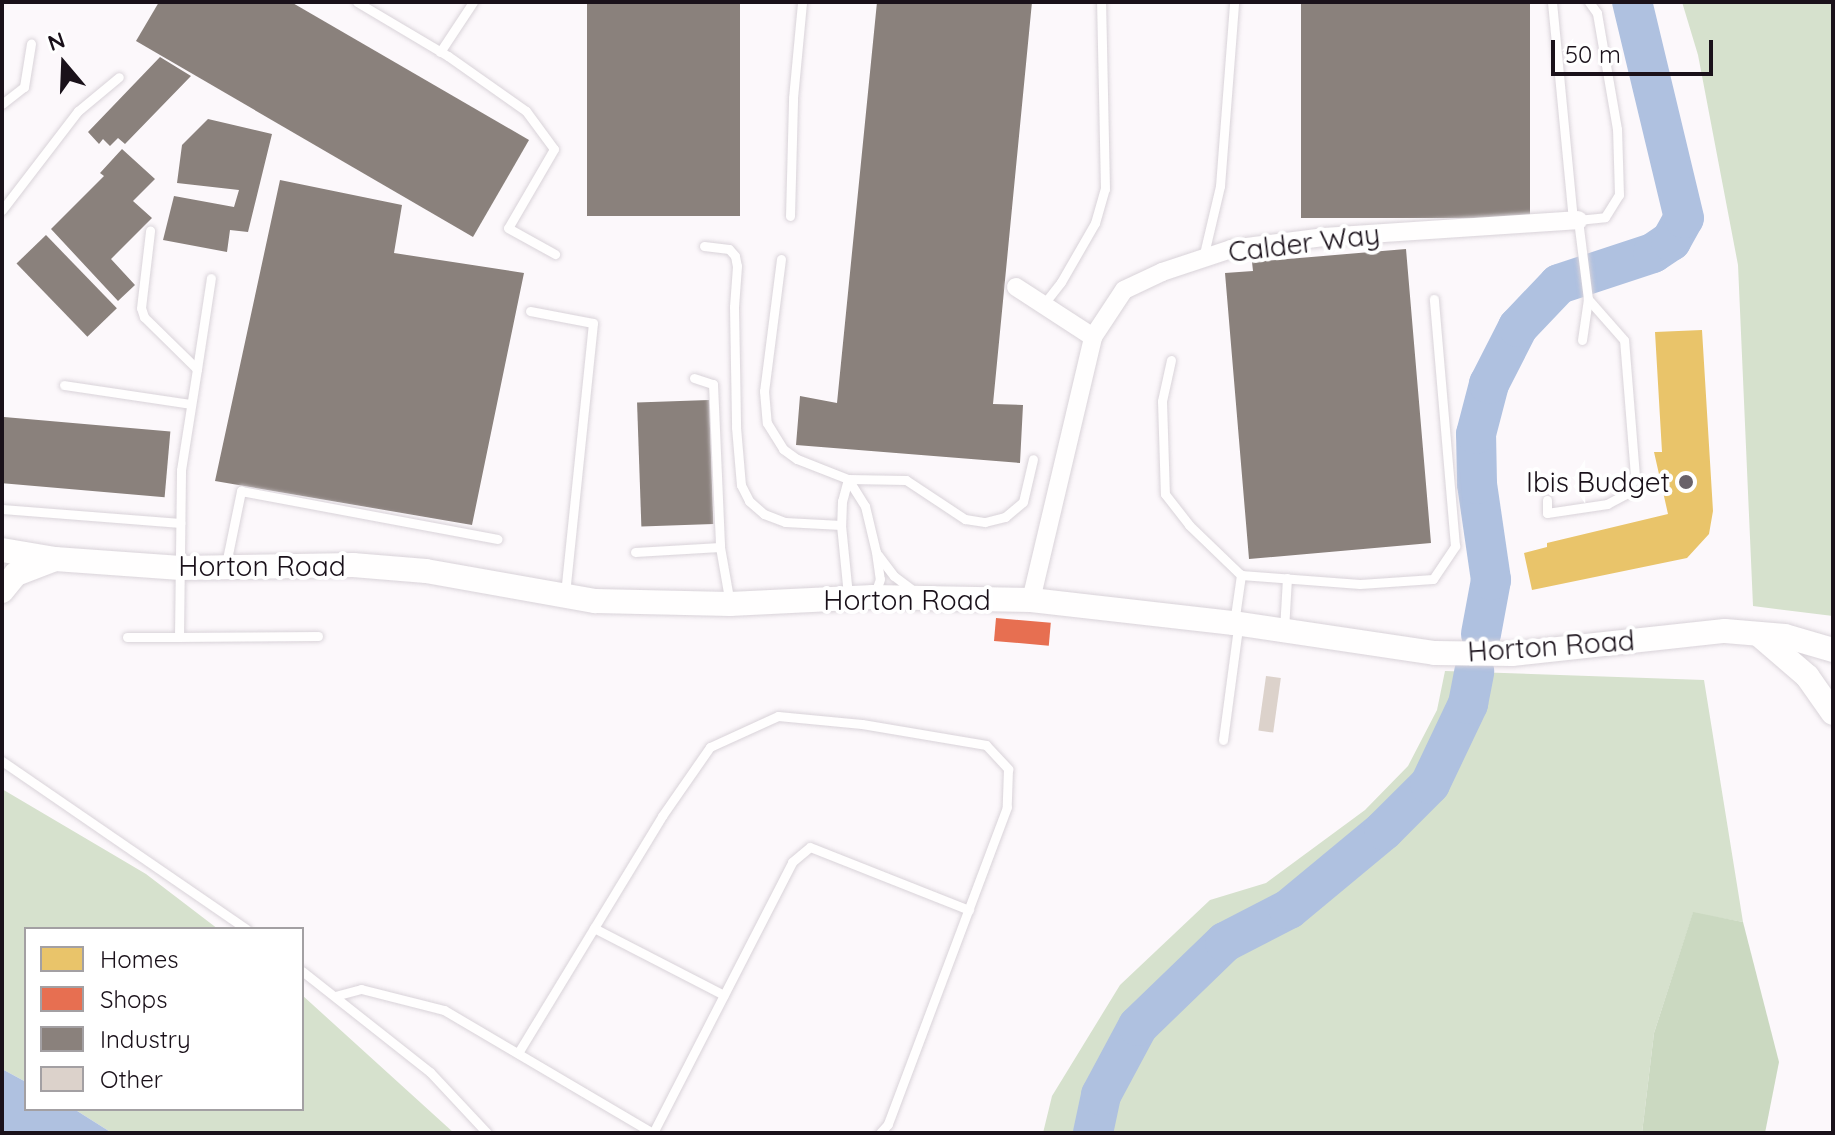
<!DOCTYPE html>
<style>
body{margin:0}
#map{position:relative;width:1835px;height:1135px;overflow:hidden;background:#fcf8fb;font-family:Quicksand,sans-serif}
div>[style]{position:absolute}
.green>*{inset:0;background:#d6e1cd}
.forest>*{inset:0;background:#cbd9c1}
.water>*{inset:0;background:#afc1e0}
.homes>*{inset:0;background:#e9c46a}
.shops>*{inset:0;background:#e76f51;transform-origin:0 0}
.industry>*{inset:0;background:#8a817c;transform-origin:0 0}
.river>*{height:40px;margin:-20px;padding:0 20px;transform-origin:20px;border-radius:20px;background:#afc1e0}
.building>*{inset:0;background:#dcd2cb;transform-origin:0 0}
.roads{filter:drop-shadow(0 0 2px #d9d3d9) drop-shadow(0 0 2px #d9d3d9)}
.lane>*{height:9px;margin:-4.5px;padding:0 4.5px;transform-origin:4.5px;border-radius:4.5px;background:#fffefe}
.street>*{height:18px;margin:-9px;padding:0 9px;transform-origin:9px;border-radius:9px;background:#fffefe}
.secondary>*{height:24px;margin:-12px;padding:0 12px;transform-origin:12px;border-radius:12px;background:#fffefe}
.dots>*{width:22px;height:22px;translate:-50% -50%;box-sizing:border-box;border:4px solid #fff;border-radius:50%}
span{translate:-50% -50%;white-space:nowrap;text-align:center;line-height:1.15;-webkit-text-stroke:8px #fff;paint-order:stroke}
.street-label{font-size:28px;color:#1a111a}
.poi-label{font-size:28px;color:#1a111a}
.right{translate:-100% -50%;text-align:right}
.frame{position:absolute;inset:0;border:4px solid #1a111a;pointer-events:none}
.legend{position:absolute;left:24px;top:927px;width:280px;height:184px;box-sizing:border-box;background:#fff;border:2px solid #a3a0a3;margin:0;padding:10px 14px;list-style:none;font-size:24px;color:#1a111a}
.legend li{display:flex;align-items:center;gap:16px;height:40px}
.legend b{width:40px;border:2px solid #a3a0a3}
.north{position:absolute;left:24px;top:24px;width:80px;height:80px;-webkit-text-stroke:6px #fff;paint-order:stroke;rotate:341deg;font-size:22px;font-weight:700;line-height:32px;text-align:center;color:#1a111a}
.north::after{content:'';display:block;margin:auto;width:28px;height:36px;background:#1a111a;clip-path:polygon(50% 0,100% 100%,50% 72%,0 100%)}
.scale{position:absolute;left:1551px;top:40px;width:162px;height:36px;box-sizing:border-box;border:4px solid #1a111a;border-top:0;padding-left:10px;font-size:24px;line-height:28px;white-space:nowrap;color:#1a111a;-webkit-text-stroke:6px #fff;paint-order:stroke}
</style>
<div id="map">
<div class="green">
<i style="clip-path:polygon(1682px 2px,1833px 2px,1833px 616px,1753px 606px,1738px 265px,1698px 55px)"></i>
<i style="clip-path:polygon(1445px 671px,1704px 680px,1743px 922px,1693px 913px,1654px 1033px,1642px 1133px,1043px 1133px,1052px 1096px,1120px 985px,1210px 900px,1266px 883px,1365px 810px,1408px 766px,1437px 710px)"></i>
<i style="clip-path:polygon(2px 789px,146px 874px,218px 929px,26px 929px,26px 1082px,2px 1069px)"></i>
<i style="clip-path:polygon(302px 995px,454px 1133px,112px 1133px,74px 1109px,302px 1109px)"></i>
</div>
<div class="forest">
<i style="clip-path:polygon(1693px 912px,1743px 922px,1779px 1062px,1765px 1133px,1642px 1133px,1654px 1033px)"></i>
</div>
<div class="water">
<i style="clip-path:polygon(2px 1069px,26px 1082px,26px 1109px,74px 1109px,112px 1133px,2px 1133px)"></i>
</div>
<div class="homes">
<i style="clip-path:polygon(1702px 330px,1713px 511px,1709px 534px,1687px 558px,1532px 590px,1524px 553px,1547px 547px,1547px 543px,1668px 514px,1654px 452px,1662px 452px,1655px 332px)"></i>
</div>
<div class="shops">
<i style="left:996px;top:618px;width:55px;height:23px;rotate:5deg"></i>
</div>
<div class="industry">
<i style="clip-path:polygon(159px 2px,291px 2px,529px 140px,473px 237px,136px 41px)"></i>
<i style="left:587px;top:2px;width:153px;height:214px"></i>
<i style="clip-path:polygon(877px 2px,1032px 2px,993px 404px,1023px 405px,1020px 463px,796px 445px,800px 396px,837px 403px)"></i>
<i style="left:1301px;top:2px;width:229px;height:216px"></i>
<i style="clip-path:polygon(160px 57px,191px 76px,125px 144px,118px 138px,110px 146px,103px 139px,99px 144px,88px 132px)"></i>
<i style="clip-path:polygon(208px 119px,272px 134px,248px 232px,230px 230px,227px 252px,163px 240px,174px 196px,234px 207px,239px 190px,177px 183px,182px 145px)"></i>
<i style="clip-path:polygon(122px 149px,155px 179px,133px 201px,152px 218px,111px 259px,135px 285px,118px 301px,51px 229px,104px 176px,100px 173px)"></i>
<i style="clip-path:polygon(280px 180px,402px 205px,394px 253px,524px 273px,472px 525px,215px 481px)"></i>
<i style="left:46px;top:235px;width:102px;height:41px;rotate:46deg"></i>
<i style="clip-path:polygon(1406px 249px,1431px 543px,1249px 559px,1225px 273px,1253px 271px,1252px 262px)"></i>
<i style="left:709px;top:400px;width:124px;height:72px;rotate:88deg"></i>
<i style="left:4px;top:417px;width:167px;height:66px;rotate:5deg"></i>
</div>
<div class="river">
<i style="left:1481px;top:634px;width:55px;rotate:-79.5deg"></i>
<i style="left:1491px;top:580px;width:97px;rotate:-98.3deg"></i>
<i style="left:1477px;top:484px;width:50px;rotate:-91.1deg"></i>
<i style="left:1476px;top:434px;width:52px;rotate:-75.4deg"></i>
<i style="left:1489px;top:384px;width:64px;rotate:-63deg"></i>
<i style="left:1518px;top:327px;width:59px;rotate:-46.4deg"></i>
<i style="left:1559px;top:284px;width:99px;rotate:-18.3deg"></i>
<i style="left:1653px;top:253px;width:22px;rotate:-34deg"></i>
<i style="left:1671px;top:241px;width:26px;rotate:-61deg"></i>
<i style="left:1684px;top:218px;width:222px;rotate:-103.5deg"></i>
<i style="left:1093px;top:1133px;width:39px;rotate:-78deg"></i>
<i style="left:1101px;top:1095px;width:78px;rotate:-61.8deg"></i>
<i style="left:1138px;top:1026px;width:121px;rotate:-44deg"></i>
<i style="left:1225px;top:942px;width:72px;rotate:-27.3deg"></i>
<i style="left:1289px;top:909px;width:124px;rotate:-39.7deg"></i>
<i style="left:1384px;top:830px;width:65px;rotate:-45deg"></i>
<i style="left:1430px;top:784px;width:89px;rotate:-64.6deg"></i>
<i style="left:1468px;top:704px;width:33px;rotate:-79deg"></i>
</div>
<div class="building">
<i style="left:1266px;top:676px;width:15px;height:55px;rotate:8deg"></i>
</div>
<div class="roads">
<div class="lane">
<i style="left:357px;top:2px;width:106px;rotate:30.7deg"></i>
<i style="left:448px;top:56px;width:95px;rotate:35.2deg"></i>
<i style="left:526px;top:111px;width:47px;rotate:53.6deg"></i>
<i style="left:554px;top:149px;width:91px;rotate:120.2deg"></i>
<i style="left:508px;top:228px;width:54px;rotate:29deg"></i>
<i style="left:1552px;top:2px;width:219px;rotate:84.5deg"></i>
<i style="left:440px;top:52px;width:60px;rotate:-56.6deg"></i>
<i style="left:2px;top:104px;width:28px;rotate:-38deg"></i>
<i style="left:24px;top:87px;width:44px;rotate:-80.8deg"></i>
<i style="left:2px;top:210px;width:125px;rotate:-52.5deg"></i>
<i style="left:78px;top:111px;width:53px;rotate:-39.7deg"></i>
<i style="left:790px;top:216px;width:118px;rotate:-88.5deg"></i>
<i style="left:793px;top:98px;width:96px;rotate:-84.6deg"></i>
<i style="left:704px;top:246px;width:25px;rotate:7deg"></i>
<i style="left:729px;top:249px;width:9px;rotate:49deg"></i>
<i style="left:735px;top:256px;width:10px;rotate:79deg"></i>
<i style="left:737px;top:266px;width:41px;rotate:94.2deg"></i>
<i style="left:734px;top:307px;width:120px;rotate:89deg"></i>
<i style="left:736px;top:427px;width:58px;rotate:85.1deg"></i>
<i style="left:741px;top:485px;width:18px;rotate:63deg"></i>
<i style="left:749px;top:501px;width:20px;rotate:41deg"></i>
<i style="left:764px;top:514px;width:22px;rotate:21deg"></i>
<i style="left:785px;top:522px;width:56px;rotate:3.1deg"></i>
<i style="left:1203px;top:258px;width:74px;rotate:-76.7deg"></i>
<i style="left:1220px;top:186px;width:185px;rotate:-85.6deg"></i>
<i style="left:781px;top:259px;width:133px;rotate:97.3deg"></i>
<i style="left:764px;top:391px;width:32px;rotate:85deg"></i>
<i style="left:767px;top:423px;width:31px;rotate:58deg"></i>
<i style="left:783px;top:449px;width:17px;rotate:36deg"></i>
<i style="left:797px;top:459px;width:55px;rotate:21.4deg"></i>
<i style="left:848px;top:479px;width:58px;rotate:1deg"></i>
<i style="left:906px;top:480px;width:71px;rotate:33.5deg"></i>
<i style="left:965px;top:519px;width:20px;rotate:9deg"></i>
<i style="left:985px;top:522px;width:21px;rotate:-14deg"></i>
<i style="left:1005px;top:517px;width:23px;rotate:-40deg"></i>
<i style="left:1023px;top:502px;width:44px;rotate:-76.9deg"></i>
<i style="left:1043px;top:305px;width:29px;rotate:-52deg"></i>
<i style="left:1061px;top:282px;width:68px;rotate:-60deg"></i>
<i style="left:1095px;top:223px;width:35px;rotate:-74deg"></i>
<i style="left:1105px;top:189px;width:187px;rotate:-91.2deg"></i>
<i style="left:530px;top:311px;width:64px;rotate:10.8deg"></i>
<i style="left:593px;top:323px;width:270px;rotate:95.9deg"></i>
<i style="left:1582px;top:340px;width:41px;rotate:-81.7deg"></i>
<i style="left:1588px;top:299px;width:80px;rotate:-97.2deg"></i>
<i style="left:1578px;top:220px;width:27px;rotate:-6deg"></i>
<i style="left:1605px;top:217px;width:26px;rotate:-58deg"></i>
<i style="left:1619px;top:195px;width:66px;rotate:-91.7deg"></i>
<i style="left:1617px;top:129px;width:118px;rotate:-99.8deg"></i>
<i style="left:1597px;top:13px;width:14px;rotate:-126deg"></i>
<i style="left:1171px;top:360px;width:42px;rotate:102.4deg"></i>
<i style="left:1162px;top:401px;width:93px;rotate:88.2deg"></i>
<i style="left:1165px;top:494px;width:39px;rotate:52deg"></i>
<i style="left:1189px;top:525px;width:72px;rotate:43.9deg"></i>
<i style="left:1241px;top:575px;width:119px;rotate:4.3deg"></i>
<i style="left:1360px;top:584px;width:73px;rotate:-3.9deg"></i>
<i style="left:1433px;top:579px;width:40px;rotate:-56deg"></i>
<i style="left:1455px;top:546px;width:248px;rotate:-94.9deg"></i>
<i style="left:197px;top:369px;width:92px;rotate:-81.3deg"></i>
<i style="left:694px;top:378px;width:20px;rotate:18deg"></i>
<i style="left:713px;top:384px;width:163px;rotate:87.5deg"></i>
<i style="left:720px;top:547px;width:58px;rotate:80deg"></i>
<i style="left:64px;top:385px;width:128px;rotate:8.5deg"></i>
<i style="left:848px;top:479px;width:32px;rotate:58deg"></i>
<i style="left:865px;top:506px;width:47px;rotate:76.6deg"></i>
<i style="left:876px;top:552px;width:27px;rotate:82deg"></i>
<i style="left:880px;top:579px;width:18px;rotate:109deg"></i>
<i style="left:848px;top:479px;width:23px;rotate:105deg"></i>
<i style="left:842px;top:501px;width:24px;rotate:92deg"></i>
<i style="left:841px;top:525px;width:70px;rotate:84.3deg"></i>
<i style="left:1547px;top:500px;width:13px;rotate:90deg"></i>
<i style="left:1547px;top:513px;width:61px;rotate:-8.5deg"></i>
<i style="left:1607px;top:504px;width:24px;rotate:-28deg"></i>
<i style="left:1628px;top:493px;width:18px;rotate:-68deg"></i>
<i style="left:1635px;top:476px;width:136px;rotate:-94.6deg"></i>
<i style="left:1624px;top:340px;width:55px;rotate:-131.3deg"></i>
<i style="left:2px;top:509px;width:179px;rotate:4.5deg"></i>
<i style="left:635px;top:552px;width:85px;rotate:-3.4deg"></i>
<i style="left:878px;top:555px;width:26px;rotate:53deg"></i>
<i style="left:894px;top:576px;width:26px;rotate:37deg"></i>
<i style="left:226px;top:564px;width:75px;rotate:-78.4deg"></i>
<i style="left:241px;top:491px;width:261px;rotate:10.6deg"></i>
<i style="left:1234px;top:623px;width:49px;rotate:-81.7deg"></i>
<i style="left:1284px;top:630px;width:52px;rotate:-86.7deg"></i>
<i style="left:127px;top:637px;width:52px"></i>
<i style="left:179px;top:637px;width:167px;rotate:-89.3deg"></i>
<i style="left:181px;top:470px;width:102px;rotate:-81deg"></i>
<i style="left:197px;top:369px;width:74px;rotate:-135.5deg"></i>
<i style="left:144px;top:317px;width:9px;rotate:-108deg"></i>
<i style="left:141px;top:308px;width:78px;rotate:-83.3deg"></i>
<i style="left:179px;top:637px;width:139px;rotate:-0.4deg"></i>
<i style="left:1223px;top:740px;width:114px;rotate:-82.4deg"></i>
<i style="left:2px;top:761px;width:296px;rotate:34.5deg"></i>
<i style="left:594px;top:928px;width:146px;rotate:27.3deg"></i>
<i style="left:302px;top:971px;width:163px;rotate:38.3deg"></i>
<i style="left:430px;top:1072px;width:83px;rotate:46.9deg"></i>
<i style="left:335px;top:996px;width:27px;rotate:-15deg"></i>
<i style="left:361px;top:989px;width:86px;rotate:14.2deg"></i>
<i style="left:444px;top:1010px;width:243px;rotate:30.5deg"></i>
<i style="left:653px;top:1133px;width:305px;rotate:-62.8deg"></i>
<i style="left:792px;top:862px;width:23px;rotate:-40deg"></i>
<i style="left:810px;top:847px;width:171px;rotate:21.6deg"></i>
<i style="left:518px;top:1053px;width:277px;rotate:-58.7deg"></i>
<i style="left:662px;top:816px;width:84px;rotate:-55.2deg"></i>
<i style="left:710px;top:747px;width:75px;rotate:-24.5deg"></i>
<i style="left:778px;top:716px;width:84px;rotate:5.4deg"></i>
<i style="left:862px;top:724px;width:126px;rotate:9.6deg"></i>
<i style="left:986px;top:745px;width:33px;rotate:47deg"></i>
<i style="left:1008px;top:769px;width:38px;rotate:92deg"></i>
<i style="left:1007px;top:807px;width:339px;rotate:110.6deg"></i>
<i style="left:888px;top:1124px;width:12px;rotate:132deg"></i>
</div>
<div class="street">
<i style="left:1016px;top:287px;width:92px;rotate:33deg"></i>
<i style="left:1031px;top:600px;width:270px;rotate:-76.7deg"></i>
<i style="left:1093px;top:337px;width:56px;rotate:-56.6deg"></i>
<i style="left:1124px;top:290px;width:42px;rotate:-25.3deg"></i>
<i style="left:1162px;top:272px;width:73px;rotate:-18.4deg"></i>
<i style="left:1231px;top:249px;width:95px;rotate:-7.3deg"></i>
<i style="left:1325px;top:237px;width:254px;rotate:-3.8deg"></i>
</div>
<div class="secondary">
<i style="left:2px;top:550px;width:54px;rotate:9.6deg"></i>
<i style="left:55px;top:559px;width:126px;rotate:4.1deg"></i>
<i style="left:181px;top:568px;width:172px;rotate:-1deg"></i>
<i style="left:353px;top:565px;width:73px;rotate:4.7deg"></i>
<i style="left:426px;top:571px;width:172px;rotate:10.1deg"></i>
<i style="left:595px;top:601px;width:135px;rotate:1.3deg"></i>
<i style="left:730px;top:604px;width:143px;rotate:-2.8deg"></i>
<i style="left:873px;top:597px;width:158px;rotate:1.1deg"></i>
<i style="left:1031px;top:600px;width:204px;rotate:6.5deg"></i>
<i style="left:1234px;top:623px;width:203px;rotate:8.5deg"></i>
<i style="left:1435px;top:653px;width:77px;rotate:0.7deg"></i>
<i style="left:1512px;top:654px;width:214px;rotate:-6.2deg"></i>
<i style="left:1725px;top:631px;width:60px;rotate:4.8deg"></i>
<i style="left:1785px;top:636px;width:50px;rotate:16.3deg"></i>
<i style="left:2px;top:591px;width:22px;rotate:-51deg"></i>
<i style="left:16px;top:574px;width:39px;rotate:-21deg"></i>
<i style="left:1758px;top:634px;width:65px;rotate:40.6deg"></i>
<i style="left:1807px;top:676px;width:45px;rotate:54.9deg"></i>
</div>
</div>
<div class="dots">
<i style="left:1686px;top:482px;background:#696269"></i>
</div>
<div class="street-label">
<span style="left:1304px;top:243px;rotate:-7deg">Calder Way</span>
<span style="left:262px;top:566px">Horton Road</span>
<span style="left:907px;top:600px">Horton Road</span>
<span style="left:1551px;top:646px;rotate:-4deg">Horton Road</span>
</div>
<div class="poi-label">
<span class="right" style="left:1670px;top:482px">Ibis Budget</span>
</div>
<div class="frame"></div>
<ul class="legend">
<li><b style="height:22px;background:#e9c46a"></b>Homes</li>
<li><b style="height:22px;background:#e76f51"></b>Shops</li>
<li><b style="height:22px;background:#8a817c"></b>Industry</li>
<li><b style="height:22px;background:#dcd2cb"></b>Other</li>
</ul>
<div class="north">N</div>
<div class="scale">50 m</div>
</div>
